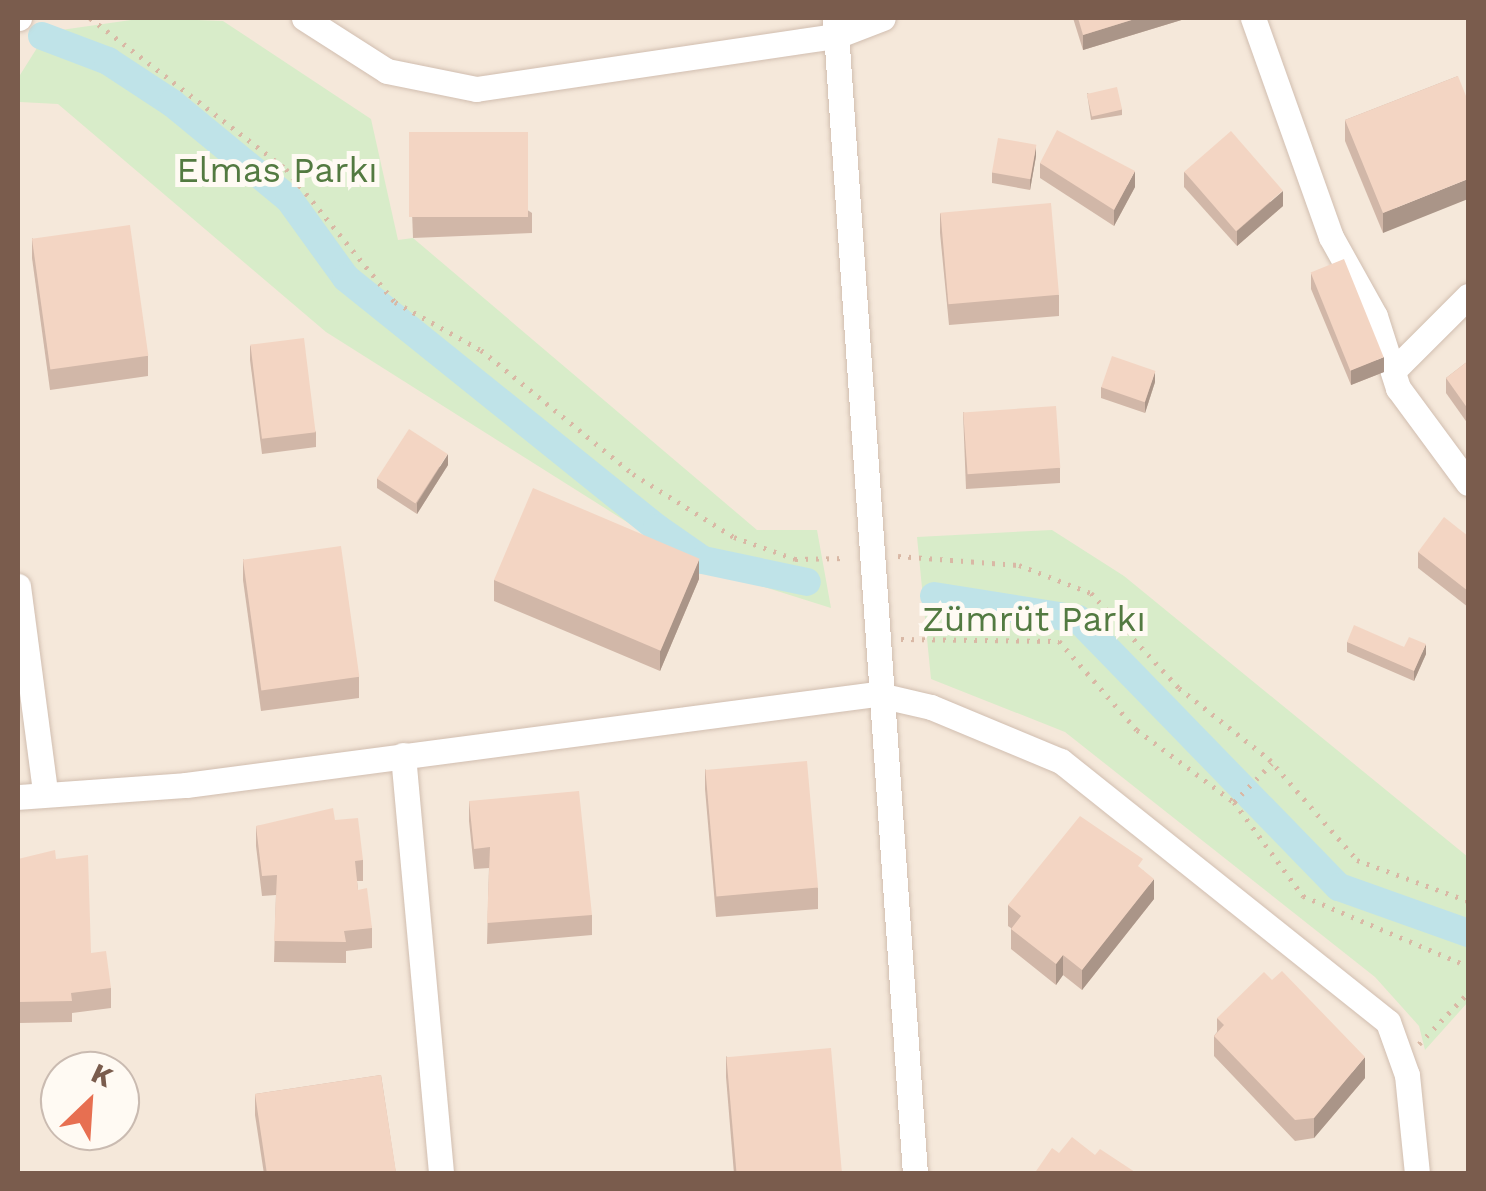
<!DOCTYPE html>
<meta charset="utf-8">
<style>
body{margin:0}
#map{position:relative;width:1486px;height:1191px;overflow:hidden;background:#fdf6ec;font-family:"Work Sans",sans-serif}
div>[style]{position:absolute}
.residential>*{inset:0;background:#f5e8da}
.green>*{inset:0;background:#d8ecc9}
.canal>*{height:28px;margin:-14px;padding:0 14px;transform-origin:14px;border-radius:14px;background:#bfe3e8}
.path>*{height:5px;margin-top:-2.5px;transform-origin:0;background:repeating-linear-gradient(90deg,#d9b8a5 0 2.5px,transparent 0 10.5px)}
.roads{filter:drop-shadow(0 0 2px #d1beb0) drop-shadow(0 0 2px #d1beb0)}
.minor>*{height:25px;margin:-12.5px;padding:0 12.5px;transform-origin:12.5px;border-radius:12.5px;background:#fff}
.wall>*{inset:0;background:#d1b7a8}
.shaded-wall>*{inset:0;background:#aa9588}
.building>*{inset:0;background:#f3d5c3;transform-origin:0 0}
span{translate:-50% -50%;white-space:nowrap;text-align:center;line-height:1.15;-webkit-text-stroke:10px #fffaf3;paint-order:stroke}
.park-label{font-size:35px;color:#537a41}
.frame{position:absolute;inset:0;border:20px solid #7a5c4d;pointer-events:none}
.north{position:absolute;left:40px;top:1051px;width:100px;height:100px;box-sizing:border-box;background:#fffaf3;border:2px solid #cabbb1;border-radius:50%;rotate:25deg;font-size:28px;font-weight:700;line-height:40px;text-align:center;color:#7a5c4d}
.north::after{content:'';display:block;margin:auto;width:35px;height:45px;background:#e76f51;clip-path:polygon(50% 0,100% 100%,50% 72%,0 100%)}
</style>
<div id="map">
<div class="residential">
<i style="clip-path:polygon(evenodd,18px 18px,1468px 18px,1468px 1173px,18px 1173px,18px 18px,60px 1071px,120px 1071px,120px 1131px,60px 1131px,60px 1071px)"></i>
</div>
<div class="green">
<i style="clip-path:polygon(145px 18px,223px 21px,371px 119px,398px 240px,413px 238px,757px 530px,817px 530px,831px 608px,695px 565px,326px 332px,58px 104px,20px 102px,20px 75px,47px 32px)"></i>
<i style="clip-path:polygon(1052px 530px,1124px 576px,1468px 857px,1468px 1002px,1425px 1050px,1419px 1026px,1375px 977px,1065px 732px,931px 679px,917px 537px)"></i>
</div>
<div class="canal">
<i style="left:42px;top:36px;width:71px;rotate:20.7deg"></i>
<i style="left:108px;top:61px;width:77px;rotate:33.3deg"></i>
<i style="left:172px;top:103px;width:151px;rotate:39.4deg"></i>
<i style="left:289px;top:199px;width:97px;rotate:54.2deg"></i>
<i style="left:346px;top:278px;width:399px;rotate:38.8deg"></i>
<i style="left:657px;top:528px;width:56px;rotate:34.8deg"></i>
<i style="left:703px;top:560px;width:106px;rotate:11.9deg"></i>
<i style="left:934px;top:596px;width:146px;rotate:9.1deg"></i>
<i style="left:1078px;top:619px;width:374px;rotate:45.8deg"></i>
<i style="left:1339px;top:887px;width:137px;rotate:19.6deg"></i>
</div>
<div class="path">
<i style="left:90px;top:18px;width:247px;rotate:37.6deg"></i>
<i style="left:286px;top:169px;width:172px;rotate:50.7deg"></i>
<i style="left:395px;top:302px;width:98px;rotate:29.2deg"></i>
<i style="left:481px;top:350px;width:196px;rotate:39.2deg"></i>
<i style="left:633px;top:474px;width:119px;rotate:32deg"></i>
<i style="left:734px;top:537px;width:65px;rotate:19.8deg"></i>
<i style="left:795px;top:559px;width:52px;rotate:-1.1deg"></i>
<i style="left:898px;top:556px;width:121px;rotate:4.3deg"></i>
<i style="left:1019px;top:565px;width:77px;rotate:21.3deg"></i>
<i style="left:1091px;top:593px;width:129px;rotate:47.2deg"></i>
<i style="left:1179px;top:688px;width:115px;rotate:38.3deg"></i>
<i style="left:1269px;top:759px;width:134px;rotate:48.9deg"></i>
<i style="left:1357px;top:860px;width:118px;rotate:20.3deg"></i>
<i style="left:901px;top:639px;width:158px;rotate:0.7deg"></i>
<i style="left:1059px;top:641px;width:118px;rotate:48.8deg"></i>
<i style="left:1137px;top:730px;width:121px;rotate:36.6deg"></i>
<i style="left:1234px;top:802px;width:117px;rotate:53.7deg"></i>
<i style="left:1303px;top:896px;width:179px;rotate:23deg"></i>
<i style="left:1234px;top:802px;width:54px;rotate:-45.7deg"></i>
<i style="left:1419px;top:1044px;width:71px;rotate:-46.1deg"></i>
</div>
<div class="roads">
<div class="minor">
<i style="left:18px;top:18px;width:1px"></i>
<i style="left:304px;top:18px;width:98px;rotate:32.6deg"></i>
<i style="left:387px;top:71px;width:91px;rotate:11.4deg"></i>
<i style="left:476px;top:89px;width:364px;rotate:-8.4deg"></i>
<i style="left:836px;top:36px;width:50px;rotate:-21deg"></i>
<i style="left:835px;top:18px;width:1159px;rotate:86.04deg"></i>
<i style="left:1253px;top:18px;width:232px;rotate:70.4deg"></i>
<i style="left:1331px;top:237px;width:90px;rotate:60.9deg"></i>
<i style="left:1375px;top:316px;width:76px;rotate:72.3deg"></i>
<i style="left:1398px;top:388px;width:118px;rotate:53.6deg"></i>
<i style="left:1393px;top:371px;width:106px;rotate:-45deg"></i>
<i style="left:18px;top:586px;width:208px;rotate:82.5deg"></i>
<i style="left:403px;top:755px;width:421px;rotate:84.8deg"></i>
<i style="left:18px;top:797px;width:168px;rotate:-4.1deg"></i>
<i style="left:186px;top:785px;width:695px;rotate:-7.52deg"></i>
<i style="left:875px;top:694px;width:57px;rotate:13.1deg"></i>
<i style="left:931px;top:707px;width:141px;rotate:22.6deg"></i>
<i style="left:1061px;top:761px;width:418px;rotate:38.6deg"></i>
<i style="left:1388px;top:1022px;width:56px;rotate:70.3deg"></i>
<i style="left:1407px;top:1075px;width:100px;rotate:84.2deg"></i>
</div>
</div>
<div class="wall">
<i style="clip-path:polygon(1073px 18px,1188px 18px,1083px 50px)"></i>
<i style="clip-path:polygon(1458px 76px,1383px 233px,1345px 141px,1345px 120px)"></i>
<i style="clip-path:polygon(1087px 93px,1122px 109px,1122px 115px,1091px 120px)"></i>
<i style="clip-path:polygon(409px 132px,532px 213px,532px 233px,413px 238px)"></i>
<i style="clip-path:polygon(1036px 156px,1030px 190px,992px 183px,992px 172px)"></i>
<i style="clip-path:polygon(1040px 163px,1135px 187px,1114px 226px,1040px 178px)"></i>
<i style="clip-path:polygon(1184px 172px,1283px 206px,1237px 246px,1184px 187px)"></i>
<i style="clip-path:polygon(940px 213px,1059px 295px,1059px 316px,949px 325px,940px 233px)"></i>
<i style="clip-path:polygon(32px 238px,148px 356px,148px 376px,50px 390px,32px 258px)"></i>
<i style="clip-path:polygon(1311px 273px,1384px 372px,1351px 385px,1311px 289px)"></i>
<i style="clip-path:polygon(250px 345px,316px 432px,316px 447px,262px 454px,250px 360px)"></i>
<i style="clip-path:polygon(1468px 361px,1468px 424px,1446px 393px,1446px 378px)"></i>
<i style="clip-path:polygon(1155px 382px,1145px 413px,1101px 398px,1101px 387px)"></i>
<i style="clip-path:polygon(963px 412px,1060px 468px,1060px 483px,966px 489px)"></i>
<i style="clip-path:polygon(448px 465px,417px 514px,377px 488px,377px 478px)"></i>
<i style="clip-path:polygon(1468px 536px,1468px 607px,1418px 568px,1418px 552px)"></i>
<i style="clip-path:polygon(243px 559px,359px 677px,359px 698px,261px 711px,243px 580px)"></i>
<i style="clip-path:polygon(699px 579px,660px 671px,494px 601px,494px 580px)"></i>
<i style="clip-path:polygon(1347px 642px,1404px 647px,1426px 654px,1414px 681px,1347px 652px)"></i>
<i style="clip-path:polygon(705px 769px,818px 888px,818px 909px,716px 917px,705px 789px)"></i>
<i style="clip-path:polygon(469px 801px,592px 915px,592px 935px,487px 944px,489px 868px,474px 869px,469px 821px)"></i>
<i style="clip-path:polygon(335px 820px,363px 860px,363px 881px,357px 881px,358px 890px,372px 928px,372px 948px,346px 951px,346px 963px,274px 962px,276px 895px,262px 896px,256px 846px,256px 826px)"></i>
<i style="clip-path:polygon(18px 859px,56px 859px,91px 953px,111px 988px,111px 1008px,72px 1013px,72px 1022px,18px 1023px)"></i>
<i style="clip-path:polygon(1143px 870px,1154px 899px,1082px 990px,1063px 975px,1056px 985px,1011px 949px,1011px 928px,1008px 926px,1008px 905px)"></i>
<i style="clip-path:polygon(1217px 1018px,1365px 1078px,1314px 1138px,1295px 1141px,1214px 1056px,1214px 1036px,1217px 1032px)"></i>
<i style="clip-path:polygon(726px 1056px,841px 1174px,734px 1174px,726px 1077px)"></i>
<i style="clip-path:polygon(381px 1075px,396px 1174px,264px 1174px,255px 1115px,255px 1094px)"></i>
</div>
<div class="shaded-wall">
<i style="clip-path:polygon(1138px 18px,1188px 18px,1083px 50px,1083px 35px)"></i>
<i style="clip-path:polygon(1036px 145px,1036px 156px,1030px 190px,1030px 179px)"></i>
<i style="clip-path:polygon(1135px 171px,1135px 187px,1114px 226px,1114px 210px)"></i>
<i style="clip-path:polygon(1468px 179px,1468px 199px,1383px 233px,1383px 213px)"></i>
<i style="clip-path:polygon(1283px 191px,1283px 206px,1237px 246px,1237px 231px)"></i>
<i style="clip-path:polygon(1384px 357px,1384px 372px,1351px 385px,1351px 370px)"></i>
<i style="clip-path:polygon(1155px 371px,1155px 382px,1145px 413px,1145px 402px)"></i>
<i style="clip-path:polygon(448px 454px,448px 465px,417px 514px,417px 503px)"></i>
<i style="clip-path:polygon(699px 559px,699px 579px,660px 671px,660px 651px)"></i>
<i style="clip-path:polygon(1426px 644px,1426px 654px,1414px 681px,1414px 671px)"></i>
<i style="clip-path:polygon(1154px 879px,1154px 899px,1082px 990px,1082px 970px)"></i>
<i style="clip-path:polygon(1063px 955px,1063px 975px,1056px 985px,1056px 964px)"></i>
<i style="clip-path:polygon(1365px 1057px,1365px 1078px,1314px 1138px,1314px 1118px)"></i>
</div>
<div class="building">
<i style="clip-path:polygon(1078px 18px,1138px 18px,1083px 35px)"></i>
<i style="clip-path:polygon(1458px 76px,1468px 101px,1468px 179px,1383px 213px,1345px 120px)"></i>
<i style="left:1117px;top:87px;width:23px;height:31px;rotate:77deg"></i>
<i style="clip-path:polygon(1057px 130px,1135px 171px,1114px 210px,1040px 163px)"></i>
<i style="left:1231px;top:131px;width:79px;height:62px;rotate:49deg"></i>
<i style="left:409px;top:132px;width:119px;height:85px"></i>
<i style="left:998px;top:138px;width:39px;height:35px;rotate:10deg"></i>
<i style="left:1051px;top:203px;width:92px;height:111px;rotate:85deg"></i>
<i style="left:130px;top:225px;width:132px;height:99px;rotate:82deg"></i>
<i style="left:1344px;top:259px;width:106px;height:36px;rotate:68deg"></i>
<i style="left:304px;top:338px;width:95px;height:54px;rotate:83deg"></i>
<i style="left:1112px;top:356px;width:46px;height:33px;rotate:19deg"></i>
<i style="clip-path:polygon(1468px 361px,1468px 409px,1446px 378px)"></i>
<i style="left:1056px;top:406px;width:62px;height:93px;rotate:86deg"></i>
<i style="left:409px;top:429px;width:46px;height:59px;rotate:33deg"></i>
<i style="left:533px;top:488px;width:181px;height:100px;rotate:23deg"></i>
<i style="clip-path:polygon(1444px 517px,1468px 536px,1468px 591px,1418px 552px)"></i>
<i style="left:341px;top:546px;width:132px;height:99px;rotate:82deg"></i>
<i style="clip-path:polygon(1354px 625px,1404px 647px,1409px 637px,1426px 644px,1414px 671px,1347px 642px)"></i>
<i style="left:807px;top:761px;width:127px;height:102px;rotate:85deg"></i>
<i style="clip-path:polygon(579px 791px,592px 915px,487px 923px,490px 847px,474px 849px,469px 801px)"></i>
<i style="clip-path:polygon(333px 808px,335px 820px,358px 818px,363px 860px,355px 861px,358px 890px,367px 888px,372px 928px,344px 931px,346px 942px,274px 941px,277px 875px,262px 876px,256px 826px)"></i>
<i style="clip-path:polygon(1080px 816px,1143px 859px,1138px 866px,1154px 879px,1082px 970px,1063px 955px,1056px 964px,1011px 929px,1021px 916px,1008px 905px)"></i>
<i style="clip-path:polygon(55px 850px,56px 859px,88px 855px,91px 953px,106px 951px,111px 988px,71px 993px,72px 1001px,18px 1002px,18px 859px)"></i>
<i style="clip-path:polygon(1282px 971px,1365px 1057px,1314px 1118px,1295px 1120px,1214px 1036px,1224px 1025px,1217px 1018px,1264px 972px,1272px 980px)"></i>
<i style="left:831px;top:1048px;width:126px;height:105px;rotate:85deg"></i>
<i style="clip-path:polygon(381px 1075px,396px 1172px,267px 1174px,255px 1094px)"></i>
<i style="clip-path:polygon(1072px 1137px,1095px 1155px,1100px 1149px,1138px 1174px,1034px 1174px,1052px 1148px,1059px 1153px)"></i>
</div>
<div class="park-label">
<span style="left:277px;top:170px">Elmas Parkı</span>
<span style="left:1034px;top:619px">Zümrüt Parkı</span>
</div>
<div class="frame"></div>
<div class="north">K</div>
</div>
